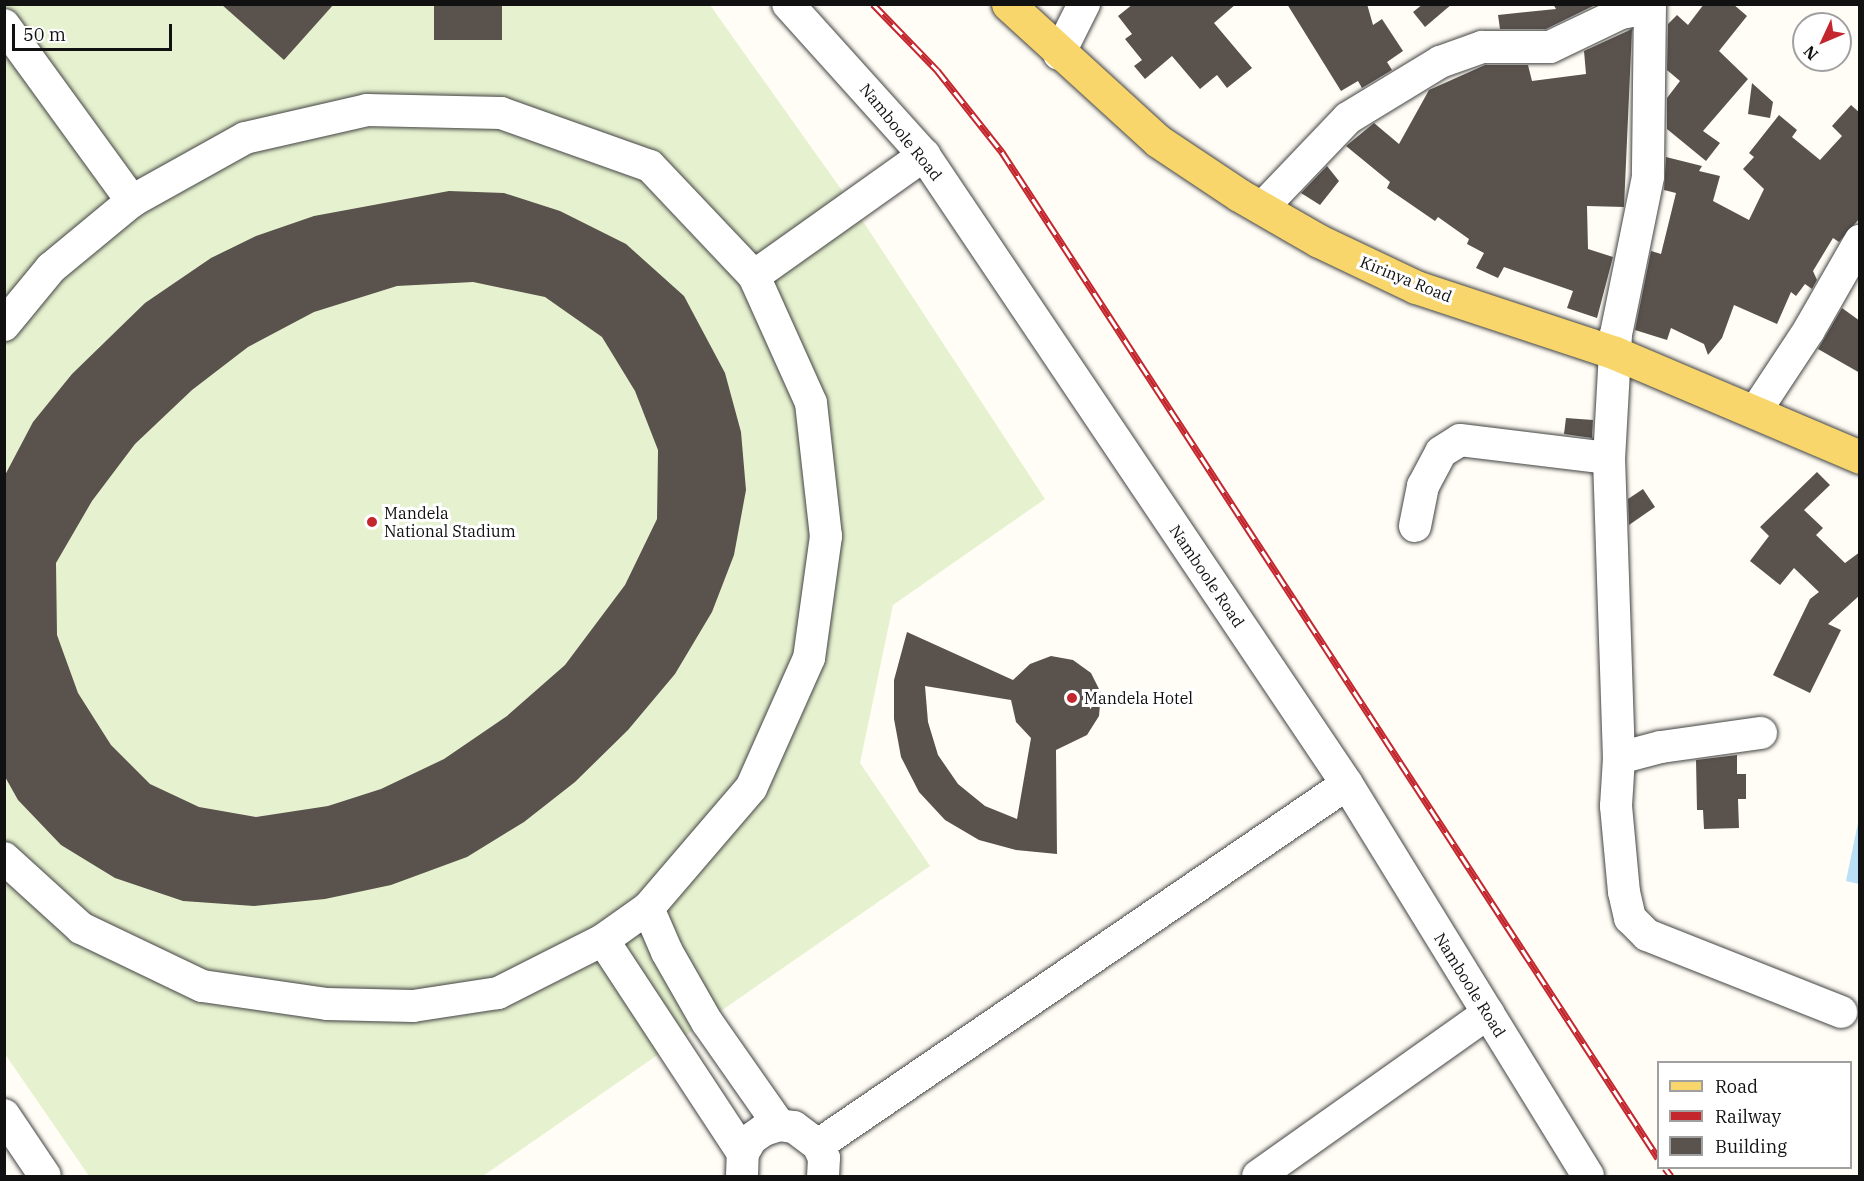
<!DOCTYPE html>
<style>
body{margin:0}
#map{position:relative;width:1864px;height:1181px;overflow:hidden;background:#fffdf5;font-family:"IBM Plex Serif",serif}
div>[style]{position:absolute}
.pitch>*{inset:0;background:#e6f2cf}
.water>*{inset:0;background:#b9e0f7}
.building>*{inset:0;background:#5a524d;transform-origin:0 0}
.roads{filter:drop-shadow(0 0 2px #444) drop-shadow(0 0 2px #444)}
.minor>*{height:32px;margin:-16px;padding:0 16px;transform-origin:16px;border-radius:16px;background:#fff}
.major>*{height:33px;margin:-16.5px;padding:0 16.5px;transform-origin:16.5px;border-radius:16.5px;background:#f9d66b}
.rail>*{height:7px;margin-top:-3.5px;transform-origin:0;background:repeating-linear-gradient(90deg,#fff 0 14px,#c4262e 0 28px);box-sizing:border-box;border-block:2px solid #c4262e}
.dots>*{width:16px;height:16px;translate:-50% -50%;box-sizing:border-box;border:3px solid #fff;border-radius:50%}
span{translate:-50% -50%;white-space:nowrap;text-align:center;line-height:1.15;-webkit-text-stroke:6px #fff;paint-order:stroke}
.street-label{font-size:16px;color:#111}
.poi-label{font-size:16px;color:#111}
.left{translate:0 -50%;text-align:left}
.frame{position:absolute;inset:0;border:6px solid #111;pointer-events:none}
.legend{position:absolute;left:1657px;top:1061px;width:195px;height:108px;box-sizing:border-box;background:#fff;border:2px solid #a0a0a0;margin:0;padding:8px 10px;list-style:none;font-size:18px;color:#111}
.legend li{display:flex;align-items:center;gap:12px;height:30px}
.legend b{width:30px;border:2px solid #a0a0a0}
.north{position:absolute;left:1792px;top:12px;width:60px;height:60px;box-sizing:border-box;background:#fff;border:2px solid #a0a0a0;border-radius:50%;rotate:226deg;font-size:16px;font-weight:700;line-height:24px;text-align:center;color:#111}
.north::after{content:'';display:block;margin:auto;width:21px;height:27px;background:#c4262e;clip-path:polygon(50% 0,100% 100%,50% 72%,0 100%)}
.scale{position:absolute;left:12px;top:24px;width:160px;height:27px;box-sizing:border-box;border:3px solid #111;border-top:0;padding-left:8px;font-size:18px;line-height:21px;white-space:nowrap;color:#111;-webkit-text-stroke:4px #fff;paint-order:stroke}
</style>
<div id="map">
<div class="pitch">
<i style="clip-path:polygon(5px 5px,710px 5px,853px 206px,1045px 499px,893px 605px,860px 763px,930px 866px,483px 1176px,89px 1176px,5px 1054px)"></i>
</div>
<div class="water">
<i style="clip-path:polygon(1859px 818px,1859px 884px,1846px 881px)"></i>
</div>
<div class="building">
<i style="clip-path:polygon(221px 4px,334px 4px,284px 60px)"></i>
<i style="left:434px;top:4px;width:68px;height:36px"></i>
<i style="clip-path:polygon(1133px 4px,1236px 4px,1214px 23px,1252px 68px,1227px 88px,1217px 75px,1200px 89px,1172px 56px,1145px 79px,1134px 66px,1142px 60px,1125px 39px,1132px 34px,1118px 16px)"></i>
<i style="clip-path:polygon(1287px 4px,1367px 4px,1373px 25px,1382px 19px,1403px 51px,1387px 62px,1392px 70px,1362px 88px,1358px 81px,1341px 91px)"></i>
<i style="clip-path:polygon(1423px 4px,1452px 4px,1425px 27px,1413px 12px)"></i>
<i style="clip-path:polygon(1553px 4px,1597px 4px,1546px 29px,1500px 29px,1498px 15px,1556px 9px)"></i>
<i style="clip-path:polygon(1704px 4px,1733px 4px,1747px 16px,1719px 51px,1748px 79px,1703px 131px,1720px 143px,1706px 161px,1667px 129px,1667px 98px,1680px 81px,1667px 70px,1668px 24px,1677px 15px,1688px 25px)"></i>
<i style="clip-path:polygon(1632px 29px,1624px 207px,1587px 206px,1588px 249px,1613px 257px,1597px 318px,1567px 308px,1573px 291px,1504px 267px,1498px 278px,1476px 268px,1484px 253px,1467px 244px,1469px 239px,1438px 217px,1435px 221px,1387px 188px,1390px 182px,1346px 146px,1374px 123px,1399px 144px,1429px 90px,1485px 65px,1528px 65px,1532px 81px,1586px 74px,1584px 51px)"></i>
<i style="clip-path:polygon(1752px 83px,1773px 102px,1770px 118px,1748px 114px)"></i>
<i style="clip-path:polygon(1851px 105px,1860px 113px,1860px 218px,1839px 242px,1833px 238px,1813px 271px,1817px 280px,1812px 289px,1805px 284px,1796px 296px,1791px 292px,1777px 324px,1734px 305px,1722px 338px,1708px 355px,1704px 344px,1671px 328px,1667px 340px,1635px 330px,1651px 251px,1661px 254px,1676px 193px,1664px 190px,1666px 157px,1702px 166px,1699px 171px,1720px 176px,1713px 201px,1749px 220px,1764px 189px,1743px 169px,1754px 157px,1749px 153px,1779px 115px,1797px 130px,1792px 137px,1820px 160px,1842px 136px,1832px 126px)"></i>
<i style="clip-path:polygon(1327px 166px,1339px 181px,1320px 205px,1301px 193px)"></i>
<i style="clip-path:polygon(evenodd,449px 191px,504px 193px,560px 211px,626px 244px,684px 296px,725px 373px,741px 432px,746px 490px,734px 555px,712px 612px,675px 674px,628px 730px,575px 782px,524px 822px,467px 857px,391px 885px,325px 899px,254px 906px,183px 901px,115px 878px,61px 845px,18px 800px,4px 775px,4px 477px,33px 422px,72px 374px,145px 303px,211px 258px,256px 236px,314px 216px,449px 191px,473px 282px,545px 297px,602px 337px,635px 391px,658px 450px,657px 519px,625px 585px,565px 665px,507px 716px,444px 759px,381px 789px,328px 806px,256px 817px,199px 807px,150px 784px,111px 745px,78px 693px,57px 635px,56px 563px,92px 501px,135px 444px,192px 390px,248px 347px,314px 312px,397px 286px,473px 282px)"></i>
<i style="clip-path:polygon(1842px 308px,1860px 321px,1860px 373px,1818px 349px)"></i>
<i style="clip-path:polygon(1566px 418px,1593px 420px,1592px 438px,1564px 434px)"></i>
<i style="clip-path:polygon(1817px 472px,1830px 485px,1804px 510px,1823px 528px,1816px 535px,1845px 563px,1860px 552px,1860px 595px,1828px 624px,1841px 630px,1810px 693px,1773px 675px,1810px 599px,1819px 592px,1794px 568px,1780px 585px,1750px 561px,1769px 536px,1760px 527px)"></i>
<i style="clip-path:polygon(1643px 489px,1655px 507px,1629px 525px,1628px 499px)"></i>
<i style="clip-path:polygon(evenodd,907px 632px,1013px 680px,1030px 664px,1051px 656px,1073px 660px,1091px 673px,1101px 693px,1099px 716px,1087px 735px,1056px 750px,1057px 854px,1016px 850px,979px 840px,945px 820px,919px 792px,901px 757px,894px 719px,894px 680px,907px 632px,925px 686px,1011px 700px,1016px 722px,1031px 738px,1017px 819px,985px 806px,958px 784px,938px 755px,928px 722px,925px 686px)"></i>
<i style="clip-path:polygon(1737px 755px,1737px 774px,1746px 774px,1746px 799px,1738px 799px,1739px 828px,1704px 829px,1703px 810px,1697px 810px,1696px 760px)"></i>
</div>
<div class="roads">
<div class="minor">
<i style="left:788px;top:4px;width:203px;rotate:48deg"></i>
<i style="left:924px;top:155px;width:758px;rotate:56.08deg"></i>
<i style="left:1347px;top:784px;width:460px;rotate:58.4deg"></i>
<i style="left:1650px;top:4px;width:173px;rotate:90.7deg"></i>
<i style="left:1648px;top:177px;width:160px;rotate:101.5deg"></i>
<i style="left:1616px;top:334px;width:124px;rotate:93.2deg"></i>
<i style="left:1609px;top:458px;width:300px;rotate:88.1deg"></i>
<i style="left:1619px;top:758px;width:48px;rotate:93.6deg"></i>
<i style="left:1616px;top:806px;width:86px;rotate:84.7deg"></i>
<i style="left:1624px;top:892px;width:27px;rotate:77deg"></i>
<i style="left:1630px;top:918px;width:24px;rotate:45deg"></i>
<i style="left:1647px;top:935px;width:209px;rotate:21.6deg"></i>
<i style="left:4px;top:25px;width:218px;rotate:54deg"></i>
<i style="left:1059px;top:54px;width:56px;rotate:-63.4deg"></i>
<i style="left:1262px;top:208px;width:124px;rotate:-46.3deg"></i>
<i style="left:1348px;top:118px;width:108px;rotate:-31.3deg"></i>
<i style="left:1440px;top:62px;width:45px;rotate:-19.7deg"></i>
<i style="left:1482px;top:47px;width:68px"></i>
<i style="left:1550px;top:47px;width:79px;rotate:-25.6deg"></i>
<i style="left:1621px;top:13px;width:29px;rotate:-10deg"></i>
<i style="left:754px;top:276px;width:209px;rotate:-35.4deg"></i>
<i style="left:4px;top:325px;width:74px;rotate:-50.5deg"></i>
<i style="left:51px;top:268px;width:105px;rotate:-39.6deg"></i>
<i style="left:132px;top:201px;width:129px;rotate:-29.1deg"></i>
<i style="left:245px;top:138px;width:125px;rotate:-12.9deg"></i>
<i style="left:367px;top:110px;width:134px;rotate:1.3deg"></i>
<i style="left:501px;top:113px;width:158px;rotate:19.6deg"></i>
<i style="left:650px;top:166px;width:151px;rotate:46.6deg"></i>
<i style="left:754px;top:276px;width:139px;rotate:65.8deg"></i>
<i style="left:811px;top:403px;width:134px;rotate:83.6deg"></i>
<i style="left:826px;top:536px;width:123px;rotate:97.9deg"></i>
<i style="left:809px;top:658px;width:142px;rotate:114deg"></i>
<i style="left:751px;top:788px;width:158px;rotate:130.6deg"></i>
<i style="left:648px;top:908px;width:55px;rotate:144.6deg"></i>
<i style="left:603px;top:940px;width:118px;rotate:153.2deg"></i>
<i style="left:498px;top:993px;width:86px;rotate:171.3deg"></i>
<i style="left:413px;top:1006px;width:86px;rotate:-178.7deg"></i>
<i style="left:327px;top:1004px;width:126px;rotate:-171.8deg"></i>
<i style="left:202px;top:986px;width:134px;rotate:-154.4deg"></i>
<i style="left:81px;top:928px;width:104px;rotate:-137.7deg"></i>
<i style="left:1755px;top:412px;width:98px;rotate:-56.6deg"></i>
<i style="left:1809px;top:330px;width:103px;rotate:-60.2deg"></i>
<i style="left:1415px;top:526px;width:41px;rotate:-78.7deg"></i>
<i style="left:1423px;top:486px;width:38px;rotate:-62deg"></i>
<i style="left:1441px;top:452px;width:22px;rotate:-32deg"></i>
<i style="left:1460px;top:440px;width:150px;rotate:6.9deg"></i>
<i style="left:1619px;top:758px;width:43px;rotate:-14.7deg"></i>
<i style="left:1661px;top:747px;width:101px;rotate:-8deg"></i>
<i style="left:648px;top:908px;width:48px;rotate:66.6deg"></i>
<i style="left:667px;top:952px;width:81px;rotate:60.3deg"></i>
<i style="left:707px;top:1022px;width:126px;rotate:55deg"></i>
<i style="left:603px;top:940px;width:255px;rotate:56.7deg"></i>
<i style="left:4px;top:1115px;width:73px;rotate:56.1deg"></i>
<i style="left:818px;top:1145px;width:640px;rotate:-34.31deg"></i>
<i style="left:742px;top:1176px;width:23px;rotate:-88deg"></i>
<i style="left:743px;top:1153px;width:16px;rotate:-60deg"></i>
<i style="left:751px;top:1139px;width:16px;rotate:-35deg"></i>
<i style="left:764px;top:1130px;width:16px;rotate:-18deg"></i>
<i style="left:779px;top:1125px;width:15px;rotate:8deg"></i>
<i style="left:794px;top:1127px;width:30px;rotate:37deg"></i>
<i style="left:818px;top:1145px;width:14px;rotate:65deg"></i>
<i style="left:824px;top:1158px;width:18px;rotate:93deg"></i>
<i style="left:1258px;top:1176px;width:282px;rotate:-35.3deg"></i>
</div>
<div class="major">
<i style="left:1008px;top:4px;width:203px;rotate:42.4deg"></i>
<i style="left:1158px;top:141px;width:97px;rotate:33.7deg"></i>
<i style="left:1239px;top:195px;width:92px;rotate:29.9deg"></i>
<i style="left:1319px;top:241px;width:107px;rotate:25.4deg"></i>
<i style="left:1416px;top:287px;width:210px;rotate:18.3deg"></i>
<i style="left:1615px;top:353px;width:266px;rotate:23deg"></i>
</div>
</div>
<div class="rail">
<i style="left:873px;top:4px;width:92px;rotate:45.9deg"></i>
<i style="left:937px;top:70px;width:105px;rotate:51.6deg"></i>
<i style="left:1002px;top:152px;width:1201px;rotate:56.89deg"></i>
<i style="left:1665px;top:1168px;width:10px;rotate:53deg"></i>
</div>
<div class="dots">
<i style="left:372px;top:522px;background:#c4262e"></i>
<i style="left:1072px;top:698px;background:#c4262e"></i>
</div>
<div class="street-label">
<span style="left:901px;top:132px;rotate:51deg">Namboole Road</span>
<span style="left:1406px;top:279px;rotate:22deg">Kirinya Road</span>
<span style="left:1207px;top:576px;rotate:56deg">Namboole Road</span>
<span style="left:1470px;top:985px;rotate:58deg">Namboole Road</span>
</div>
<div class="poi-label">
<span class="left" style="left:384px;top:522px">Mandela<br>National Stadium</span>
<span class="left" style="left:1084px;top:698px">Mandela Hotel</span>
</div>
<div class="frame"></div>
<ul class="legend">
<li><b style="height:8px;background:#f9d66b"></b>Road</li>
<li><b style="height:8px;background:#c4262e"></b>Railway</li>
<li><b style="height:16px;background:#5a524d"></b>Building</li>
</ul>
<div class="north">N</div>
<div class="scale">50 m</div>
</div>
